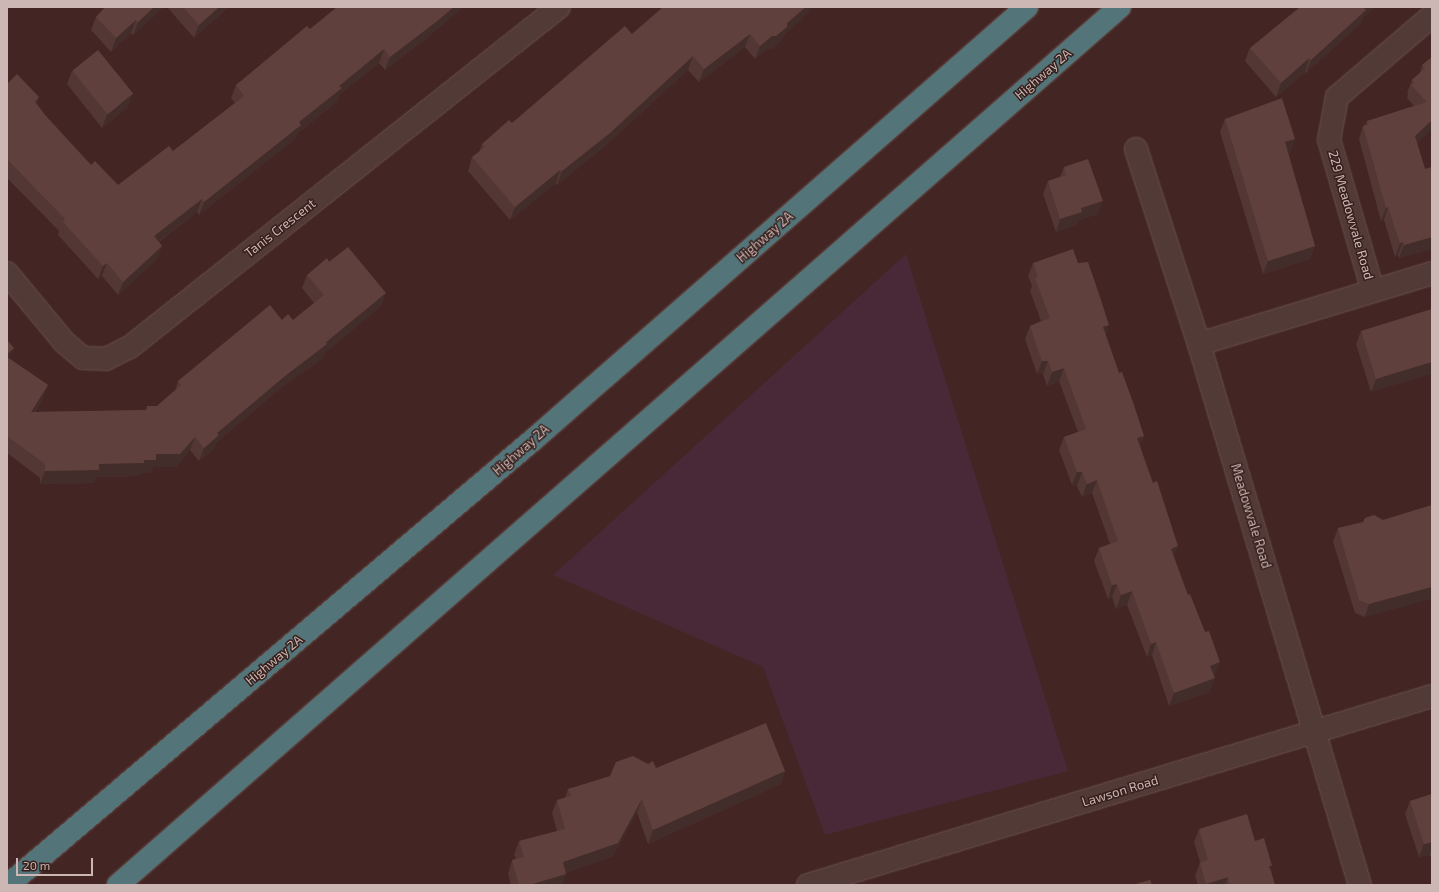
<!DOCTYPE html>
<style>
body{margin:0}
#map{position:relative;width:1439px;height:892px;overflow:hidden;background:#432523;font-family:"Exo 2",sans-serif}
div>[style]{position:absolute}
.green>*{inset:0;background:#492937}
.roads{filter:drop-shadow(0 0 1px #69524f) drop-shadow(0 0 1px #69524f)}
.minor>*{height:22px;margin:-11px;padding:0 11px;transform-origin:11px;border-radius:11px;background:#523a37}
.highway>*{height:22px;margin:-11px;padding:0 11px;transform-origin:11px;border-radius:11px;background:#537579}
.wall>*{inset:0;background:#533734}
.shaded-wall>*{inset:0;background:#432d2a}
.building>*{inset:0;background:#60403c;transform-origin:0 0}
span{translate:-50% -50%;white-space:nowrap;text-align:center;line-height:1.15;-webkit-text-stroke:3px #371f1c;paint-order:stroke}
.street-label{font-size:13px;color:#ccb7b4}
.frame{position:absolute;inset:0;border:8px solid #ccb7b4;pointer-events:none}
.scale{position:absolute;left:16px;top:858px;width:77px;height:18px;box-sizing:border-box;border:2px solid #ccb7b4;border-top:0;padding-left:5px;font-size:12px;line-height:14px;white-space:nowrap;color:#ccb7b4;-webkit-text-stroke:3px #371f1c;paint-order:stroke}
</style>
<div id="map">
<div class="green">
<i style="clip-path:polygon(906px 254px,1068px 771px,825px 835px,763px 667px,553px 575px)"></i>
</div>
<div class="roads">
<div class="minor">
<i style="left:1136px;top:149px;width:205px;rotate:72.1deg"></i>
<i style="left:1199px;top:344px;width:564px;rotate:73.43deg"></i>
<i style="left:7px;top:273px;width:89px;rotate:50.4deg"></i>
<i style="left:64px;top:342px;width:25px;rotate:40deg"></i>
<i style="left:83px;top:358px;width:23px;rotate:2deg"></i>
<i style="left:106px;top:359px;width:27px;rotate:-27deg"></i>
<i style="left:130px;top:347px;width:547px;rotate:-38.4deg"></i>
<i style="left:1373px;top:291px;width:157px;rotate:-106.2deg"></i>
<i style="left:1329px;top:140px;width:44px;rotate:-79.5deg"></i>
<i style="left:1337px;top:97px;width:125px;rotate:-40.5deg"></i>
<i style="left:1199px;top:344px;width:244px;rotate:-16.9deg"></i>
<i style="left:808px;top:885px;width:652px;rotate:-16.85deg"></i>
</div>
<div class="highway">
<i style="left:8px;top:885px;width:688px;rotate:-40.29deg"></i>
<i style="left:533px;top:440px;width:657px;rotate:-41.24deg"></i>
<i style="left:118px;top:885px;width:1332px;rotate:-41.23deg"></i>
</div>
</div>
<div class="wall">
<i style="clip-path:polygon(164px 7px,133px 35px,131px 33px,111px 52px,91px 30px,96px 17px)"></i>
<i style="clip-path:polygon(167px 7px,229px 7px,194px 38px)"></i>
<i style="clip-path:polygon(802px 19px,784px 35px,782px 40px,772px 49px,767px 49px,755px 59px,745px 47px,699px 82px,688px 70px,605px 146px,557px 185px,556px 183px,510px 220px,468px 171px,472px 157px,479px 152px,482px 144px,512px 123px,632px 34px)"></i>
<i style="clip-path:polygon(1362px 19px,1361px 23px,1306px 73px,1305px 72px,1276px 97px,1245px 61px,1250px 48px)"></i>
<i style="clip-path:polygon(310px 29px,431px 35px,385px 70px,379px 63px,339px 95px,337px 102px,298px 133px,296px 138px,199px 215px,197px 212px,159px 242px,162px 246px,157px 259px,118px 295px,102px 276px,98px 279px,58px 235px,59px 231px,7px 178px,7px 84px,39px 97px,37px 104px,45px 115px,91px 165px,118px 185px,173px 151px,235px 103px,231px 98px,236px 85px)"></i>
<i style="clip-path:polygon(1432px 57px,1432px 129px,1417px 143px,1425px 169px,1432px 167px,1432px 249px,1399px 258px,1398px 255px,1395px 257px,1384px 220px,1381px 221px,1359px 139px,1363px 126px,1365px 125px,1367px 121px,1414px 106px,1407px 98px,1408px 94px,1407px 93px,1412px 80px,1420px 73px,1422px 65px)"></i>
<i style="clip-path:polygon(72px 71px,128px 107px,102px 128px,67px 84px)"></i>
<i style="clip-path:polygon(1225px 119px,1291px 152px,1288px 153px,1315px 246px,1310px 259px,1263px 274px,1220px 132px)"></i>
<i style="clip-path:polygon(1064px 167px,1098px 214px,1079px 220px,1077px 225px,1056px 232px,1043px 194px,1048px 181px,1060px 177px)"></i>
<i style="clip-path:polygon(329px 262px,381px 306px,325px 353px,323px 358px,280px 389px,216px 443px,214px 449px,199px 461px,190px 450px,176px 467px,153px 467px,151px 473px,140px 473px,139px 476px,96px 477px,94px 483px,40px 484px,40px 478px,7px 453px,7px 340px,10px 359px,48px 385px,43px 398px,35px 412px,146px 410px,147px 406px,157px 406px,175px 391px,178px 381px,282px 320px,293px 320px,314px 303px,302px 288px,307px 275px)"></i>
<i style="clip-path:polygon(1033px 263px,1106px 335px,1119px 373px,1144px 436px,1140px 446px,1174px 557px,1215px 675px,1214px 675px,1210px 692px,1169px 706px,1152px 655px,1147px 657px,1127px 605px,1116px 609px,1112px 597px,1108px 599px,1094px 561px,1099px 548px,1110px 544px,1092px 493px,1082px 497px,1077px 486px,1072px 485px,1059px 450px,1064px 437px,1078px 432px,1059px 381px,1047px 386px,1043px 374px,1037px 374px,1025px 339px,1030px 326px,1041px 321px,1030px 291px,1032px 286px,1028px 276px)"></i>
<i style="clip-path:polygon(1432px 309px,1371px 392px,1356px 344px,1361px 331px)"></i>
<i style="clip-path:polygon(1432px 505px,1365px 617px,1355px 613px,1333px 542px,1338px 528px,1383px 520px)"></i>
<i style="clip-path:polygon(656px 768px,785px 771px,781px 784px,648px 844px,637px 812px,613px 856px,566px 873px,566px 874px,562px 885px,511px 885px,508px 874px,512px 860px,516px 859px,514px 855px,519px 841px,557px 831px,552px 813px,557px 800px,565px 798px,568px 789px)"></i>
<i style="clip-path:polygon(1432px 794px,1432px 857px,1429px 855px,1419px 857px,1405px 814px,1410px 801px)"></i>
<i style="clip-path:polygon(1199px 829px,1255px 841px,1271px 870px,1275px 885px,1198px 885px,1195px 876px,1200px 862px,1194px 842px)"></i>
</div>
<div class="shaded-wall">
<i style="clip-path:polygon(154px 7px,164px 7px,133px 35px,138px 22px)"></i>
<i style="clip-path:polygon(219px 7px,229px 7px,194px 38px,199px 25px)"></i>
<i style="clip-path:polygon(454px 7px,464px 7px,431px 35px,385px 70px,390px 57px)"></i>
<i style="clip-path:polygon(806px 7px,813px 7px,802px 19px,784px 35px,782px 40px,772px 49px,767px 49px,755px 59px,760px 46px)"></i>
<i style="clip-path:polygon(1366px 7px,1376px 7px,1362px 19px,1361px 23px,1306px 73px,1311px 60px)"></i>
<i style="clip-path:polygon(136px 20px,131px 33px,111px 52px,116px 38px)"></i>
<i style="clip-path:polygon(750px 34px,745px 47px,699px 82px,704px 69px)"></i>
<i style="clip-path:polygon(384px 49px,379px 63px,339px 95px,337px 102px,298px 133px,296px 138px,199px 215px,204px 202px,339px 86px)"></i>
<i style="clip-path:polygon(693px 56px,688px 70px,605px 146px,557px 185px,562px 171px)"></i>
<i style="clip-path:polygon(1309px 58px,1305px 72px,1276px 97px,1281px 83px)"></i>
<i style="clip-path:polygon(133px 94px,128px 107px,102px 128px,107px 115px)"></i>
<i style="clip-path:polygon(39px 97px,34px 111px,35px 102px)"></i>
<i style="clip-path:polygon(1432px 120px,1432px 129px,1410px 149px,1415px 136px)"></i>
<i style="clip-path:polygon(1295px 139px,1291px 152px,1280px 155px,1285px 142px)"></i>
<i style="clip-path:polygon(560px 170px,556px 183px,510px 220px,515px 207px)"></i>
<i style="clip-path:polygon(202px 199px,197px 212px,149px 249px,154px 236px)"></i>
<i style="clip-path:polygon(1103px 201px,1098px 214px,1079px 220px,1077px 225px,1056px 232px,1060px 219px,1081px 208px)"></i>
<i style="clip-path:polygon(1388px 207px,1384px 220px,1381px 221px,1386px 208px)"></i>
<i style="clip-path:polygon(1432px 237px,1432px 249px,1399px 258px,1404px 245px)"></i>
<i style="clip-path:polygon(1403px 242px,1398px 255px,1395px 257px,1400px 243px)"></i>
<i style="clip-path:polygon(162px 246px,157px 259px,118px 295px,123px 282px)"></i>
<i style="clip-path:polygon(1315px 246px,1310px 259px,1263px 274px,1268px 261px)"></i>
<i style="clip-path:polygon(107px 263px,102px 276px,98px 279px,103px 266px)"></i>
<i style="clip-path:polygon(386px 293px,381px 306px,325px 353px,323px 358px,280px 389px,216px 443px,214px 449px,199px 461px,204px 448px,217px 433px,285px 376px)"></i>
<i style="clip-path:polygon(1109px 325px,1105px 338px,1103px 327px)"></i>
<i style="clip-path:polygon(14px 348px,9px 361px,7px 363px,7px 354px)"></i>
<i style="clip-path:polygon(1042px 361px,1048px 361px,1043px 374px,1037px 374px)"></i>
<i style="clip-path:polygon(1432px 362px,1432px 374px,1371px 392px,1376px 379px)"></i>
<i style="clip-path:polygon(1064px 368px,1059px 381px,1047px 386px,1052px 372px)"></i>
<i style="clip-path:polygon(48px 385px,43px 398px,26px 425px,31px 412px)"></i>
<i style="clip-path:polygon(1144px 436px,1139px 449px,1137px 438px)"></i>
<i style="clip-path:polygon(195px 437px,190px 450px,176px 467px,153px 467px,151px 473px,140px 473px,139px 476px,96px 477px,94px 483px,40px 484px,45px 471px,99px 464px,144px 460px)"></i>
<i style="clip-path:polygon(1077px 472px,1082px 472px,1077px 486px,1072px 485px)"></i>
<i style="clip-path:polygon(1097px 480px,1092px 493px,1082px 497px,1087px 484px)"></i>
<i style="clip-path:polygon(1178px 546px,1173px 560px,1171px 549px)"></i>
<i style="clip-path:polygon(1117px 584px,1112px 597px,1108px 599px,1112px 585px)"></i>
<i style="clip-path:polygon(1432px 587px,1432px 599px,1365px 617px,1369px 604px)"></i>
<i style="clip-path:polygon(1132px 591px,1127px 605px,1116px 609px,1121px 595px)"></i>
<i style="clip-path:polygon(1156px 642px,1152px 655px,1147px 657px,1151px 644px)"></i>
<i style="clip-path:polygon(1220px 662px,1215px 675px,1205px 679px,1210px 666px)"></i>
<i style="clip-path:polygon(1215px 678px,1210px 692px,1169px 706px,1174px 693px)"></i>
<i style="clip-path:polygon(785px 771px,781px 784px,648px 844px,653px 830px)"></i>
<i style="clip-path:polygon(642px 799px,637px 812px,613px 856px,558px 876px,563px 862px)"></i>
<i style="clip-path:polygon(1432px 842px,1432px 847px,1429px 855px,1419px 857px,1424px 844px)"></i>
<i style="clip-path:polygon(566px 874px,562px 885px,529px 885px)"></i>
<i style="clip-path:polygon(1228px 877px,1225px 885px,1206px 885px,1206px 884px)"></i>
</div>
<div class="building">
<i style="clip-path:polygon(105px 7px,154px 7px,138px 22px,136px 20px,116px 38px,96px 17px)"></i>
<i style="clip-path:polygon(183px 7px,219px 7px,199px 25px)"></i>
<i style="clip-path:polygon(337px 7px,454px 7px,436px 22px,390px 57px,384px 49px,339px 86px,342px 88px,299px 122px,301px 125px,204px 202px,202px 199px,154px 236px,162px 246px,123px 282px,107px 263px,103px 266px,63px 222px,65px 219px,7px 159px,7px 84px,17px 74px,39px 97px,35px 102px,45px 115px,91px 165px,95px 161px,118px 185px,169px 146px,173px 151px,244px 96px,236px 85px,307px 26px,310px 29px)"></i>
<i style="clip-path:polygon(663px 7px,806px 7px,787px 23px,787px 27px,776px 36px,772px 36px,760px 46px,750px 34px,704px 69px,693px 56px,610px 133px,562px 171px,560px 170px,515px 207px,472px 157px,485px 147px,482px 144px,509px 120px,512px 123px,625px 26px,632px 34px)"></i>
<i style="clip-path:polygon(1300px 7px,1366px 7px,1364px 8px,1366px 10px,1311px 60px,1309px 58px,1281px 83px,1250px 48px)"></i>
<i style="left:98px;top:50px;width:56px;height:33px;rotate:51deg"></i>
<i style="clip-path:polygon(1432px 57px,1432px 120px,1415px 136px,1425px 169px,1432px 167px,1432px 237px,1404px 245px,1403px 242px,1400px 243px,1388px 207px,1386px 208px,1363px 126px,1368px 125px,1367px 121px,1427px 102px,1411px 85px,1414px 83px,1412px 80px,1425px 68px,1422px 65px)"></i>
<i style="clip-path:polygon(1282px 98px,1295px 139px,1285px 142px,1315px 246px,1268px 261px,1225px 119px)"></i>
<i style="clip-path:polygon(1088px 159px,1103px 201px,1081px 208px,1082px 212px,1060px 219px,1048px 181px,1066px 175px,1064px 167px)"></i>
<i style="clip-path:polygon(348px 247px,386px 293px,326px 342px,327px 344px,285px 376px,217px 433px,219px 435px,204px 448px,195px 437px,180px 454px,156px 454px,156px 460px,144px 460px,144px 463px,99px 464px,99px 470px,45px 471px,45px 464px,7px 436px,7px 357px,48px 385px,31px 412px,147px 410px,147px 406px,157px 406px,181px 385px,178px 381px,270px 305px,282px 320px,288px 314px,293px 320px,324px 295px,307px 275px,327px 258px,329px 262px)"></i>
<i style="clip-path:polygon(1073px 249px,1078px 263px,1088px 262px,1099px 294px,1109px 325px,1103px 327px,1119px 373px,1122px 372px,1134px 405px,1144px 436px,1137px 438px,1153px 483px,1157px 481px,1178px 546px,1171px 549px,1188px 595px,1190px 594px,1205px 632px,1209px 631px,1220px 662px,1210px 666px,1215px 678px,1174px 693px,1156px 642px,1151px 644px,1132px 591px,1121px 595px,1117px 584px,1112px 585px,1099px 548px,1118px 541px,1097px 480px,1087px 484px,1082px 472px,1077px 472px,1064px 437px,1086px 429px,1064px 368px,1052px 372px,1048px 361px,1042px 361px,1030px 326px,1050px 318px,1035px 278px,1038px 277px,1033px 263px)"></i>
<i style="clip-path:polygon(1432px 309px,1432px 362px,1376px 379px,1361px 331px)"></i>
<i style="clip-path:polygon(7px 340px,14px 348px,7px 354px)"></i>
<i style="clip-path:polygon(1432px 505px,1432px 587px,1369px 604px,1359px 600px,1338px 528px,1363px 522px,1365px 518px,1374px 515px,1383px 520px)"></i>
<i style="clip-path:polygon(766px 723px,785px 771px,653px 830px,642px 799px,618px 843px,563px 862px,566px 874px,529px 885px,519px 885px,512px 860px,524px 857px,519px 841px,565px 829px,557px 800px,571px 796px,568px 789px,610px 776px,616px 762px,633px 756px,648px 764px,653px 761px,656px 768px)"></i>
<i style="clip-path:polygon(1432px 794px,1432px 842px,1424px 844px,1410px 801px)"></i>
<i style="clip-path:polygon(1247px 814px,1255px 841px,1264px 838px,1272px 866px,1269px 866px,1275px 885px,1230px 885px,1228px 877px,1206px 884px,1200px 863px,1208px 860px,1199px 829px)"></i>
<i style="clip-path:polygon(1150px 880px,1152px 885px,1132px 885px)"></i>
</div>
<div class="street-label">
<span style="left:1043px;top:74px;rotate:-41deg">Highway 2A</span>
<span style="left:1351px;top:215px;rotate:74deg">229 Meadowvale Road</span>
<span style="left:280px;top:228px;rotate:-38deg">Tanis Crescent</span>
<span style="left:765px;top:237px;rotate:-41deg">Highway 2A</span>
<span style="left:521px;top:450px;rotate:-41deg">Highway 2A</span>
<span style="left:1251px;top:516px;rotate:73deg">Meadowvale Road</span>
<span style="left:274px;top:660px;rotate:-40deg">Highway 2A</span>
<span style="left:1120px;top:791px;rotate:-17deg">Lawson Road</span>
</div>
<div class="frame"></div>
<div class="scale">20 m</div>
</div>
